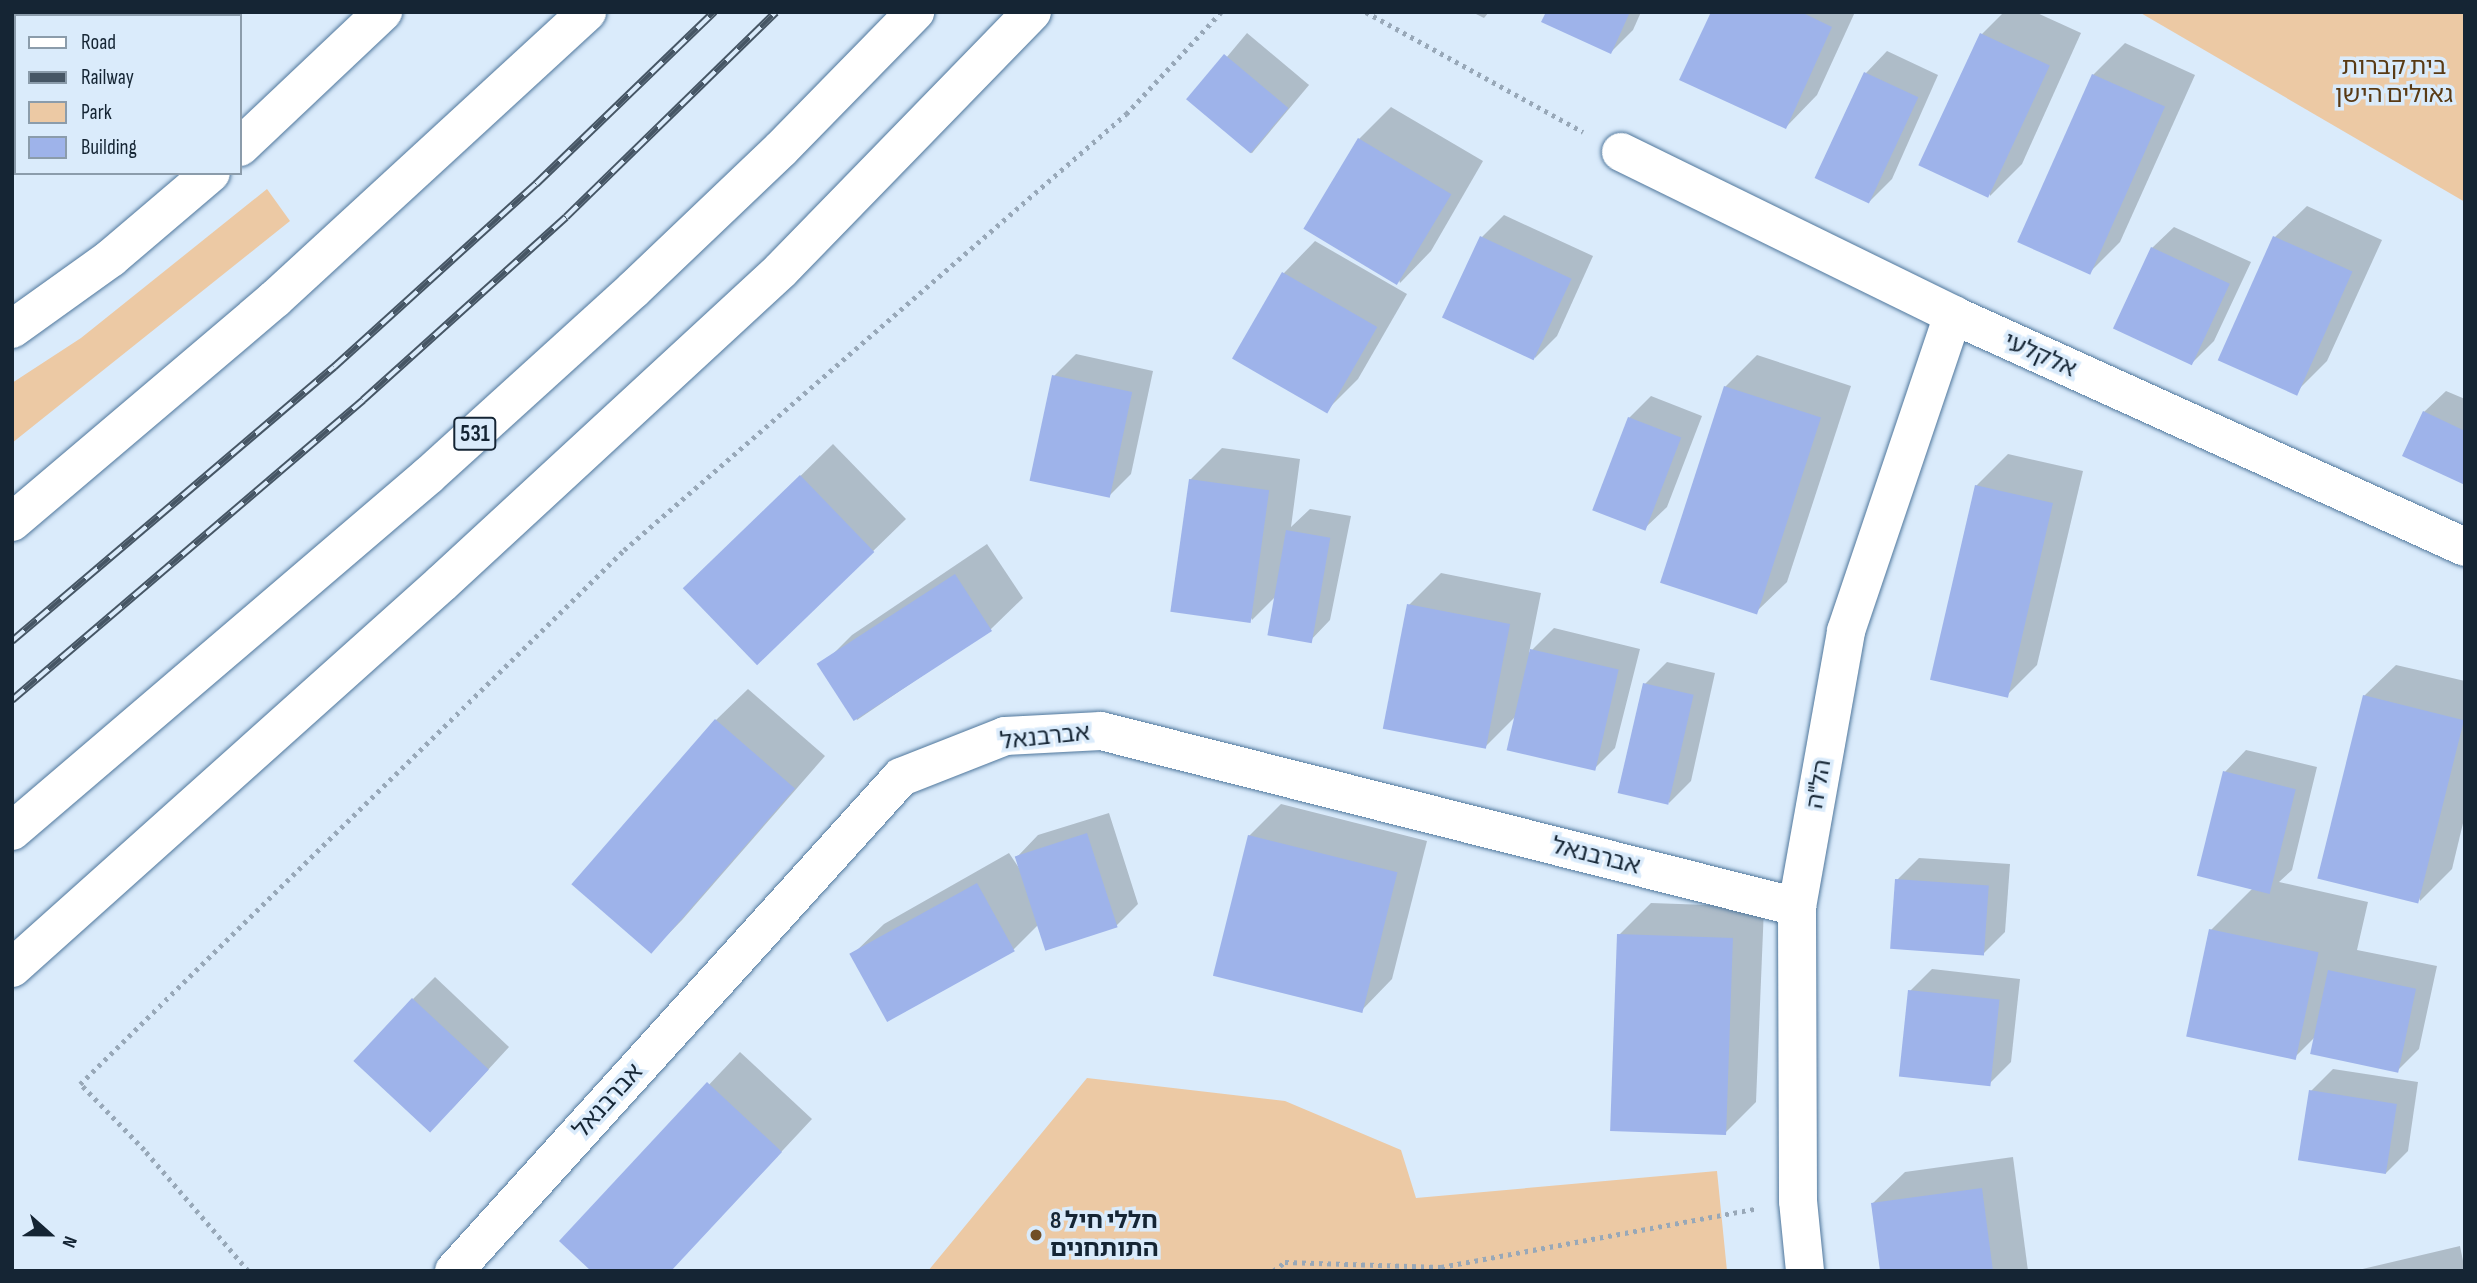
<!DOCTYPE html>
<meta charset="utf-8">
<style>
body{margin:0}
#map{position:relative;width:2477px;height:1283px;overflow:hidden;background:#daebfb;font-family:"Sofia Sans Condensed","Noto Sans Hebrew",sans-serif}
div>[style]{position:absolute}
.green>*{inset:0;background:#ecc9a4}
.shadow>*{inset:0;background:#0003;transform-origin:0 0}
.building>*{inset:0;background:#9eb3ea;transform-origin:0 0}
.path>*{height:4.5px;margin-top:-2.25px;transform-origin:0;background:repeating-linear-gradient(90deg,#98a8b8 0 3.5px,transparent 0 8.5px)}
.roads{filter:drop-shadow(0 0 2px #50779c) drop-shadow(0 0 2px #50779c)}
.minor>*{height:38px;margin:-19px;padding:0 19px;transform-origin:19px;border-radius:19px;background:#fff}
.motorway>*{height:38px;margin:-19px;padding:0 19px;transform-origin:19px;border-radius:19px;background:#fff}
.rail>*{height:8px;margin-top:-4px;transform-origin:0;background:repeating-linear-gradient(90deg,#daebfb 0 16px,#465665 0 32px);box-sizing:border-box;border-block:2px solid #465665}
.dots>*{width:19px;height:19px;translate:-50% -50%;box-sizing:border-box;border:4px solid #daebfb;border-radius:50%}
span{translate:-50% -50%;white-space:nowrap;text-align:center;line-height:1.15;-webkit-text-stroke:7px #daebfb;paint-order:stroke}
.shield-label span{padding:2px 5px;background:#daebfb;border:2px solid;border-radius:5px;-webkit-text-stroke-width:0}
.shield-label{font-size:23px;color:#152534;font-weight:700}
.park-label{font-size:24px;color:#593a14}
.street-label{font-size:24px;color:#152534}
.poi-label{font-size:24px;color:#152534;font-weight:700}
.left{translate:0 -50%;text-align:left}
.frame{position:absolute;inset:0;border:14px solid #152534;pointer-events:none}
.legend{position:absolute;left:14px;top:14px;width:228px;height:161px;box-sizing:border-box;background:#daebfb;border:2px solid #8b9cab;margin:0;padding:9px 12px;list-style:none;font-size:21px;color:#152534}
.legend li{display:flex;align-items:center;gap:14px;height:35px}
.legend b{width:35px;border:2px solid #8b9cab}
.north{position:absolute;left:14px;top:1199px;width:70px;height:70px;-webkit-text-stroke:5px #daebfb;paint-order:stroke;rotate:111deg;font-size:19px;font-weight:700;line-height:28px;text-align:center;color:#152534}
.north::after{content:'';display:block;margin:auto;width:24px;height:32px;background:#152534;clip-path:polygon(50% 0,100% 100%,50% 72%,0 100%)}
</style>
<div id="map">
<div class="green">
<i style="clip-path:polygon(2139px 12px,2465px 12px,2465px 202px)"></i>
<i style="clip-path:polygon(267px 189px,290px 221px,12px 443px,12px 383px,81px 338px)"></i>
<i style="clip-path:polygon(1087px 1078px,1285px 1101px,1401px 1150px,1416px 1198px,1717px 1171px,1727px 1271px,928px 1271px)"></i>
</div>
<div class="shadow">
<i style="clip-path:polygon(1472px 12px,1489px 12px,1484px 18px)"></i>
<i style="clip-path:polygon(1548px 12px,1641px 12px,1633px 30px,1611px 52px)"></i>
<i style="clip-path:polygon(1712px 12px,1855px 12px,1817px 95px,1786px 127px)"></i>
<i style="clip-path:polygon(2004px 12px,2035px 12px,2081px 33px,2022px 164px,1990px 196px,1982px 34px)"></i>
<i style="left:1247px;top:33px;width:81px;height:89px;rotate:40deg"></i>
<i style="clip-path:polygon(2125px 43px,2195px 75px,2120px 242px,2088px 274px,2093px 75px)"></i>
<i style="clip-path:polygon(1887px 51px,1938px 75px,1892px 179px,1870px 201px,1866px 73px)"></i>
<i style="clip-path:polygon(1391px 107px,1483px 161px,1431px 251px,1400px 283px,1359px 139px)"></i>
<i style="clip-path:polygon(2307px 206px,2382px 240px,2327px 361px,2295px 393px,2275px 237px)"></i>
<i style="clip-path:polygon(1504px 215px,1593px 256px,1557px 336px,1535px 358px,1482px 237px)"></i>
<i style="clip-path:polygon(2174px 227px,2251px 262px,2214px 341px,2192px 363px,2152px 248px)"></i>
<i style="clip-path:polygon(1315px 241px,1407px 294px,1358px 379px,1326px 411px,1235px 358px,1284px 273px)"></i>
<i style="clip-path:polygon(1076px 354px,1153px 371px,1131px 474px,1109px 496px,1054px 376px)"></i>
<i style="clip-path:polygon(1757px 355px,1851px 386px,1787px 582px,1755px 613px,1725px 387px)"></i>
<i style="clip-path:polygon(2446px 391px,2465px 399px,2465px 483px,2424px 412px)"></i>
<i style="clip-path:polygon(1651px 396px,1702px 416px,1667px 507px,1645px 528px,1629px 418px)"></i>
<i style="clip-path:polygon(833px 444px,906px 519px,757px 664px,717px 558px)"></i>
<i style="clip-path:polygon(1222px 448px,1300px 459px,1291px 527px,1310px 509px,1351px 516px,1330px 620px,1309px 642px,1275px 597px,1252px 620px,1190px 480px)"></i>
<i style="clip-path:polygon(2008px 454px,2083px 471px,2037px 665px,2005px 697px,1976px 486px)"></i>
<i style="clip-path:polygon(987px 544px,1023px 598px,991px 629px,857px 720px,821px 666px,852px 635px)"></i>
<i style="clip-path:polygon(1441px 573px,1541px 593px,1529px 653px,1554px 628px,1640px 649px,1615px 748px,1593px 770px,1515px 717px,1484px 748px,1409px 605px)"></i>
<i style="clip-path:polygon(1667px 662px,1715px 673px,1691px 781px,1669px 803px,1645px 684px)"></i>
<i style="clip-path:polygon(2396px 665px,2465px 681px,2465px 815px,2452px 869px,2420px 901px,2364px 696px)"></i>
<i style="clip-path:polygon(748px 689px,825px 756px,682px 920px,651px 952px,716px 720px)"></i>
<i style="clip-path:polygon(2246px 750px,2317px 767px,2292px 870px,2279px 882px,2368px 902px,2357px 950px,2437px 966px,2419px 1049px,2397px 1071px,2316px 1036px,2293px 1059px,2211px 930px,2253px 888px,2225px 772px)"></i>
<i style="clip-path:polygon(1281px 804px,1427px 841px,1392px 979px,1361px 1011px,1249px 836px)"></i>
<i style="clip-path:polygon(1109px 813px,1138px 904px,1116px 926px,1038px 925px,1014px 949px,852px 955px,884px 924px,1009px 853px,1021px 871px,1017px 857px,1038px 835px)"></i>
<i style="clip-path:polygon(1919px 858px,2010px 864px,2005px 932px,1983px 954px,1897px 880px)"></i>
<i style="clip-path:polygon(1651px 903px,1764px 907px,1756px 1102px,1724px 1134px,1619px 935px)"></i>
<i style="clip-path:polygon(1932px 969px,2020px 979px,2011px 1062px,1989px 1084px,1910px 991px)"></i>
<i style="clip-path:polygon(435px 977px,509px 1047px,451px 1110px,413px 999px)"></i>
<i style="clip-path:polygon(740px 1052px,812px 1119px,670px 1271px,561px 1241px)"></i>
<i style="clip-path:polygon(2333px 1069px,2418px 1082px,2408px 1151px,2386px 1173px,2311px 1091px)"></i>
<i style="clip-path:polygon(2013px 1157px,2028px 1271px,1882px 1271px,1873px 1203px,1905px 1172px)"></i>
<i style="clip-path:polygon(2460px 1246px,2465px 1271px,2354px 1271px)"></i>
</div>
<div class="building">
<i style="clip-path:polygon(1546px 12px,1630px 12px,1611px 54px,1541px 22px)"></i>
<i style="clip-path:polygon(1711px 12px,1801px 12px,1832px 27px,1786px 129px,1679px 80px)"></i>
<i style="left:1980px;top:33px;width:77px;height:146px;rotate:25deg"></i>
<i style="left:1224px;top:54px;width:84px;height:59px;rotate:40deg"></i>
<i style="left:1864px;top:72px;width:60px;height:117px;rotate:25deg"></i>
<i style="left:2092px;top:74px;width:80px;height:184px;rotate:24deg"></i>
<i style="left:1358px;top:138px;width:109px;height:106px;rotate:31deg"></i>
<i style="left:1480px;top:236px;width:101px;height:90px;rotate:25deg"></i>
<i style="left:2273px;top:236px;width:87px;height:136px;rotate:24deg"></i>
<i style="left:2151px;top:247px;width:87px;height:90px;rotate:25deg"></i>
<i style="left:1282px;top:272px;width:110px;height:100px;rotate:30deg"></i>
<i style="left:1052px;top:375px;width:82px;height:108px;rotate:12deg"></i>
<i style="left:1724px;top:386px;width:102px;height:207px;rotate:18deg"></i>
<i style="clip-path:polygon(2423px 411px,2465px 431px,2465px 485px,2402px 456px)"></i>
<i style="left:1628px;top:417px;width:57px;height:100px;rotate:21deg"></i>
<i style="left:800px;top:475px;width:107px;height:163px;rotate:46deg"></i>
<i style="left:1189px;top:479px;width:81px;height:134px;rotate:8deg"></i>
<i style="left:1975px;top:485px;width:80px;height:200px;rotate:13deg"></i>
<i style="left:1286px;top:530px;width:45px;height:107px;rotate:10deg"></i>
<i style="left:955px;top:574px;width:68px;height:165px;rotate:57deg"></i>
<i style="left:1407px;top:604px;width:105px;height:127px;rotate:11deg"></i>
<i style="left:1530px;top:649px;width:91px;height:104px;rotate:13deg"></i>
<i style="left:1643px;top:683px;width:52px;height:113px;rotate:13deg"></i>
<i style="left:2363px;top:695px;width:104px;height:189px;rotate:14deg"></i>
<i style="left:715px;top:719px;width:106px;height:219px;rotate:41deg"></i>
<i style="left:2223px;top:771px;width:75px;height:108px;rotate:14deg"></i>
<i style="left:1087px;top:833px;width:99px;height:76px;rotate:72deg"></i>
<i style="left:1248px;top:835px;width:154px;height:145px;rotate:14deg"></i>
<i style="left:1895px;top:879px;width:94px;height:70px;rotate:4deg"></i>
<i style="left:977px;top:883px;width:78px;height:146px;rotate:61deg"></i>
<i style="left:2209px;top:929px;width:112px;height:110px;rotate:12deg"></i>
<i style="left:1617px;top:934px;width:116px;height:197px;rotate:2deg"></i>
<i style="left:2328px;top:970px;width:90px;height:86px;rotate:12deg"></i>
<i style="left:1908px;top:990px;width:92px;height:87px;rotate:6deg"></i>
<i style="left:412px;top:998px;width:105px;height:86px;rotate:43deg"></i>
<i style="clip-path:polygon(707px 1082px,782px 1152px,671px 1271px,591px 1271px,559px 1241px)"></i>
<i style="left:2309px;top:1090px;width:89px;height:71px;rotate:9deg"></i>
<i style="clip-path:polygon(1982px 1188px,1993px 1271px,1880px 1271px,1871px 1203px)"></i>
</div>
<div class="path">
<i style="left:1366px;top:12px;width:248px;rotate:28.9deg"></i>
<i style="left:248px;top:1271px;width:160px;rotate:-130.7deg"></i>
<i style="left:144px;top:1150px;width:92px;rotate:-134.1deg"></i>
<i style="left:80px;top:1084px;width:762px;rotate:-44.47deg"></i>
<i style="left:624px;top:550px;width:665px;rotate:-40.98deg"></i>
<i style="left:1126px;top:114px;width:139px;rotate:-47deg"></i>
<i style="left:1273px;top:1271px;width:15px;rotate:-37deg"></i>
<i style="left:1285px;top:1262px;width:156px;rotate:1.8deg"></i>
<i style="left:1441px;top:1267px;width:319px;rotate:-10.5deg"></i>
</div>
<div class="roads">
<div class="minor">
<i style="left:1621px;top:152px;width:370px;rotate:26.1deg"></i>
<i style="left:1953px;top:315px;width:562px;rotate:24.38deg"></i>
<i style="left:454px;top:1271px;width:666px;rotate:-47.86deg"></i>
<i style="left:901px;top:777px;width:112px;rotate:-21.5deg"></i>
<i style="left:1005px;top:736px;width:96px;rotate:-3deg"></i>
<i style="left:1101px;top:731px;width:718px;rotate:14.19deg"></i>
<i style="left:1805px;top:1271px;width:70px;rotate:-95.7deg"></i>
<i style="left:1798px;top:1201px;width:294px;rotate:-90.2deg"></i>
<i style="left:1797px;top:907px;width:280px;rotate:-79.9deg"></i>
<i style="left:1846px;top:631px;width:334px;rotate:-71.3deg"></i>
</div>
<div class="motorway">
<i style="left:240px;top:147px;width:197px;rotate:-43.4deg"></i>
<i style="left:12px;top:329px;width:122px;rotate:-35.6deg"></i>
<i style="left:111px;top:258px;width:131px;rotate:-40.4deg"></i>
<i style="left:12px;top:522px;width:345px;rotate:-40.3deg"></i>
<i style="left:275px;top:299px;width:424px;rotate:-42.6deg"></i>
<i style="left:12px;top:831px;width:548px;rotate:-40.49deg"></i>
<i style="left:429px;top:475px;width:275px;rotate:-42.2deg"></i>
<i style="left:633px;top:290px;width:204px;rotate:-43.6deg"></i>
<i style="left:781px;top:149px;width:192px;rotate:-45.6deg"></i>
<i style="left:12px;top:968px;width:577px;rotate:-41.84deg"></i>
<i style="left:442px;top:583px;width:461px;rotate:-42.7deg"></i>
<i style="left:781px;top:270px;width:360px;rotate:-45.8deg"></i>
</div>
</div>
<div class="rail">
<i style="left:12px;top:641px;width:423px;rotate:-40.4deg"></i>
<i style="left:334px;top:367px;width:273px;rotate:-42.2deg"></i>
<i style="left:536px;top:184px;width:248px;rotate:-44deg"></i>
<i style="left:12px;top:700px;width:462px;rotate:-40.5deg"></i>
<i style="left:363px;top:400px;width:273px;rotate:-42deg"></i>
<i style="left:566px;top:217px;width:293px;rotate:-44.3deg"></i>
</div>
<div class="dots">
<i style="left:1036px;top:1235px;background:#704e26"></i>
</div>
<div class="shield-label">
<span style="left:475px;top:434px">531</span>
</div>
<div class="park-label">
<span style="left:2394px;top:81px">בית קברות<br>גאולים הישן</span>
</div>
<div class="street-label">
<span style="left:2040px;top:355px;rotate:24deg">אלקלעי</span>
<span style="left:1045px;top:737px;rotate:-6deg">אברבנאל</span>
<span style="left:1819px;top:784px;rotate:-80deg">הל"ה</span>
<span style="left:1596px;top:856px;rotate:14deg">אברבנאל</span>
<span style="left:608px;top:1101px;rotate:-48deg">אברבנאל</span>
</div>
<div class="poi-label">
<span class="left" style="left:1050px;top:1235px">8 חללי חיל<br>התותחנים</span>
</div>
<div class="frame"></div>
<ul class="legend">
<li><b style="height:9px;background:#fff"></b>Road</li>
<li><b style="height:9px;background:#465665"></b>Railway</li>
<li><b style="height:19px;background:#ecc9a4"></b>Park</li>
<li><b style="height:19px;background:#9eb3ea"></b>Building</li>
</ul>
<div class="north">N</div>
</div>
